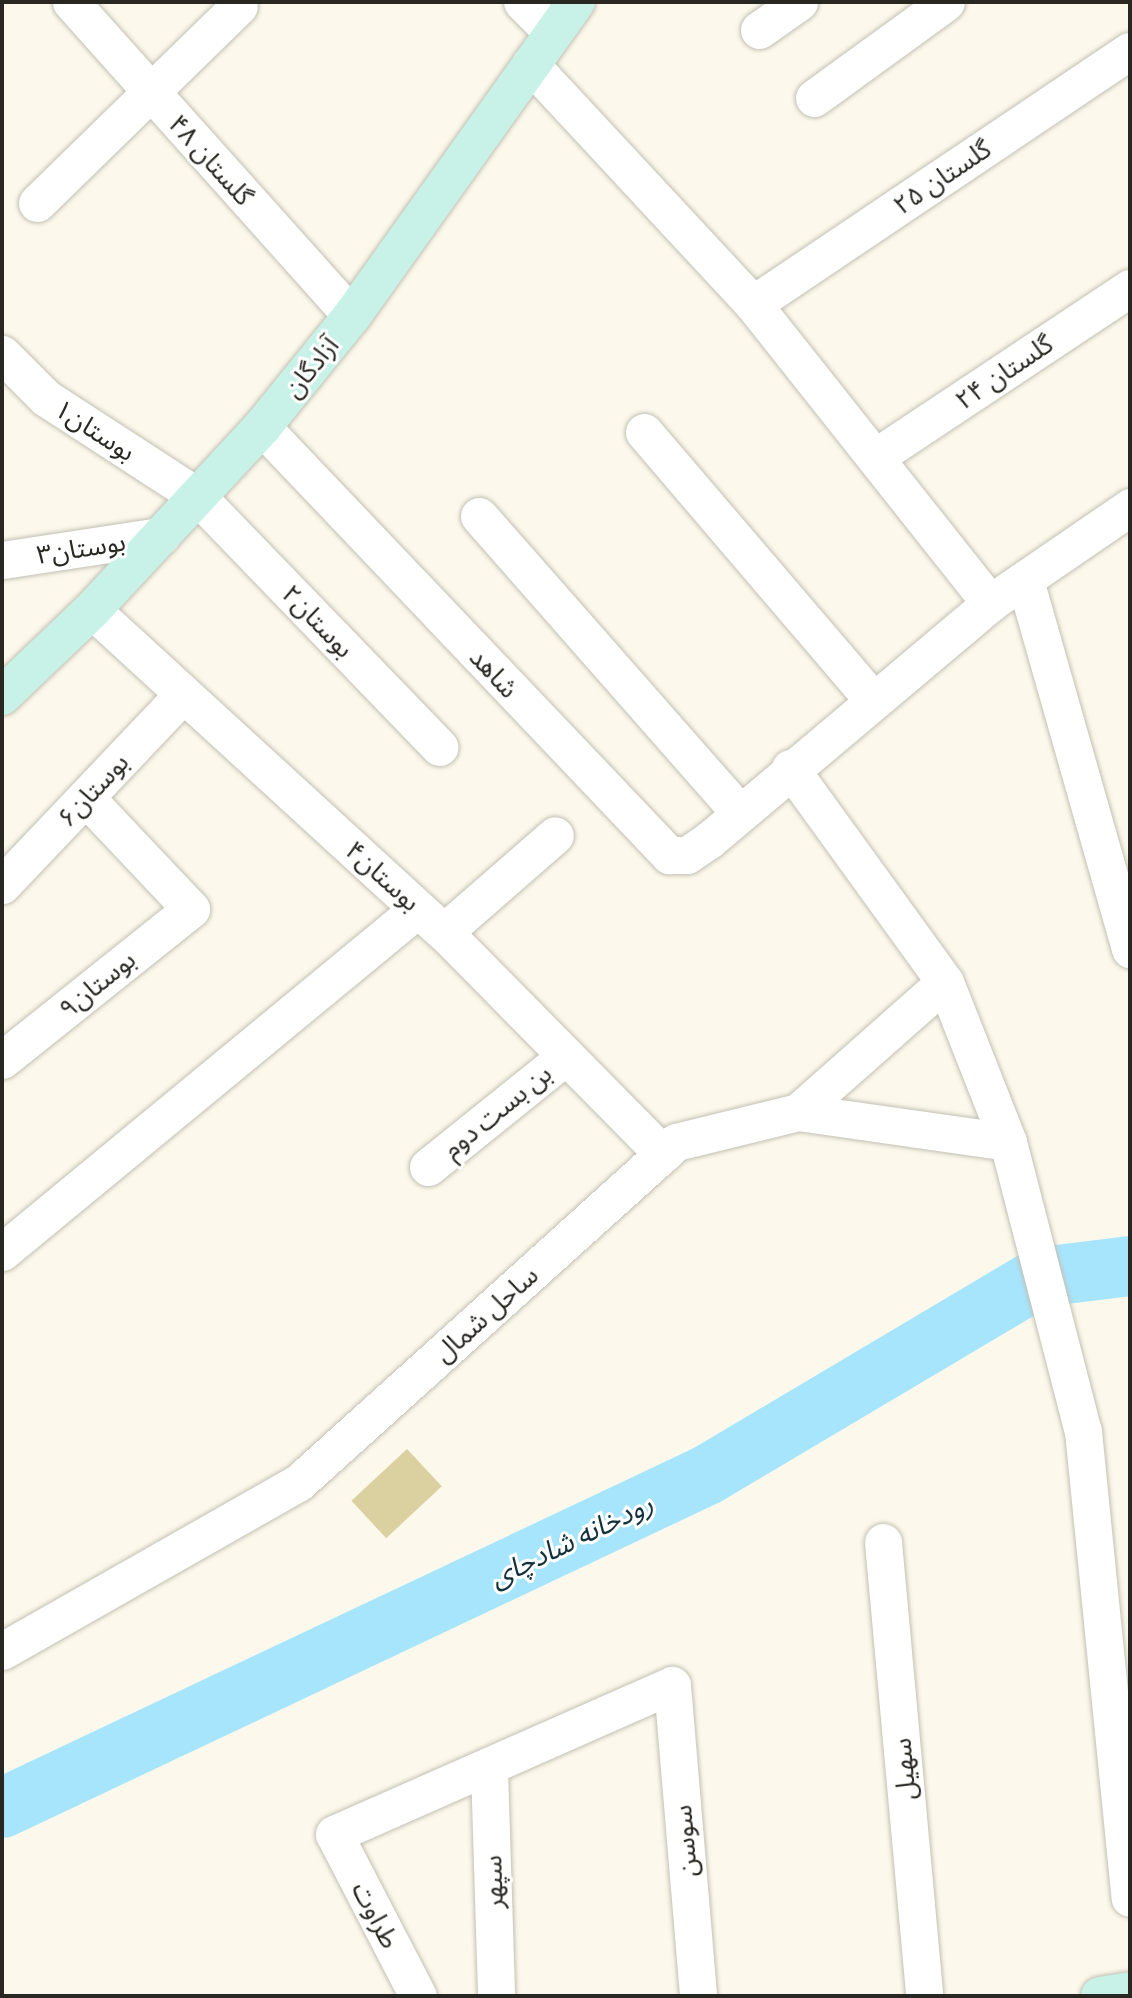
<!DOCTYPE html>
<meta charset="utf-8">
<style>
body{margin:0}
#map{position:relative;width:1132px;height:1998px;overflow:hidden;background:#fcf9ec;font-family:"PT Sans Narrow","Noto Sans Arabic",sans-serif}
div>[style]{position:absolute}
.green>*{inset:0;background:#dbd09f;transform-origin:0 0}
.river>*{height:60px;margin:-30px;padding:0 30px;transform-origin:30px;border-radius:30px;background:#a7e5fd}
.roads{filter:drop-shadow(0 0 2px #c3c0b3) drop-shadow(0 0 2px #c3c0b3)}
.street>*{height:37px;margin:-18.5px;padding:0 18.5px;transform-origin:18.5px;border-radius:18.5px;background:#fff}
.secondary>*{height:38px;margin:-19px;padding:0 19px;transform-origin:19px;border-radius:19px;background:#c8f2e7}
span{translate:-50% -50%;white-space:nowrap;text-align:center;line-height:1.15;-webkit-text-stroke:6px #fff;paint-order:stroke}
.street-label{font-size:26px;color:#282722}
.water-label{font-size:28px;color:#14323c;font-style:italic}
.frame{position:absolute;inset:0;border:4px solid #282722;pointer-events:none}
</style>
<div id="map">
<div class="green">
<i style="left:407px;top:1449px;width:51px;height:76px;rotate:47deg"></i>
</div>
<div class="river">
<i style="left:2px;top:1808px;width:780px;rotate:-25.28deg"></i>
<i style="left:707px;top:1475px;width:388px;rotate:-30.7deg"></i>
<i style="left:1041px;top:1277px;width:90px;rotate:-7deg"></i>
</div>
<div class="roads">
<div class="street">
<i style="left:71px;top:2px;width:421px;rotate:48.2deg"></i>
<i style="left:522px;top:2px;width:42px;rotate:45deg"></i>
<i style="left:759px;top:30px;width:49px;rotate:-35deg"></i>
<i style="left:530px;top:64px;width:328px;rotate:47.1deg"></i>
<i style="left:753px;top:304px;width:382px;rotate:51.6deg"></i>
<i style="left:814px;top:98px;width:163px;rotate:-36deg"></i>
<i style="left:37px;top:203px;width:282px;rotate:-44.3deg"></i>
<i style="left:753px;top:304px;width:454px;rotate:-33.9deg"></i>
<i style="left:2px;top:354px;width:62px;rotate:45deg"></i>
<i style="left:46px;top:398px;width:180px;rotate:33deg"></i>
<i style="left:197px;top:496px;width:349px;rotate:46deg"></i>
<i style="left:262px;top:427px;width:591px;rotate:46.44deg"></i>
<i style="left:669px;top:855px;width:18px"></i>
<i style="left:687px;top:855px;width:27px;rotate:-34deg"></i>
<i style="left:709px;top:840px;width:368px;rotate:-40.1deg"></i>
<i style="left:990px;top:603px;width:170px;rotate:-34.4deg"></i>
<i style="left:644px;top:432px;width:353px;rotate:49.5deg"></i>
<i style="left:877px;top:456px;width:304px;rotate:-33.6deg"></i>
<i style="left:479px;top:516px;width:395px;rotate:48.7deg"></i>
<i style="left:2px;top:560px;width:161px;rotate:-8.6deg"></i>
<i style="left:1025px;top:580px;width:384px;rotate:74.1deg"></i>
<i style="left:92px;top:610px;width:477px;rotate:42.5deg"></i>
<i style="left:444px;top:932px;width:312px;rotate:45.4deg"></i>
<i style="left:790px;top:768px;width:264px;rotate:54.1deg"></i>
<i style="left:945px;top:982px;width:172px;rotate:68.5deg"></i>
<i style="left:1008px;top:1142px;width:299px;rotate:75.5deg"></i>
<i style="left:1083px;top:1431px;width:469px;rotate:84.3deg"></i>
<i style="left:2px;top:885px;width:263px;rotate:-46.5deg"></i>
<i style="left:444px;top:932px;width:147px;rotate:-41.1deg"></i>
<i style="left:2px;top:1060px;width:242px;rotate:-38.6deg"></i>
<i style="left:191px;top:909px;width:153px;rotate:-133.4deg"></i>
<i style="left:798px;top:1112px;width:196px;rotate:-41.5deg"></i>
<i style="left:428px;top:1167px;width:177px;rotate:-38.8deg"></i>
<i style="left:2px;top:1252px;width:539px;rotate:-39.51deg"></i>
<i style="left:883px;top:1542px;width:456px;rotate:84.8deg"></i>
<i style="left:2px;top:1651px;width:340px;rotate:-29.6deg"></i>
<i style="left:298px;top:1483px;width:509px;rotate:-42.05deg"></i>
<i style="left:676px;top:1142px;width:126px;rotate:-13.8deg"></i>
<i style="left:798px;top:1112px;width:212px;rotate:8.1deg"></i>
<i style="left:489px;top:1769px;width:227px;rotate:88.2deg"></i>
<i style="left:418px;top:1996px;width:182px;rotate:-117.4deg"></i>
<i style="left:334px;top:1834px;width:369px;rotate:-23.8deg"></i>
<i style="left:672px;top:1685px;width:312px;rotate:85.2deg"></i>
</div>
<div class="secondary">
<i style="left:2px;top:696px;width:124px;rotate:-43.7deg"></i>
<i style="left:92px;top:610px;width:250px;rotate:-47.1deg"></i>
<i style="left:262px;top:427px;width:143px;rotate:-51deg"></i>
<i style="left:352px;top:316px;width:386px;rotate:-54.5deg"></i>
<i style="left:1100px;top:1996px;width:30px;rotate:-9deg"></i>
</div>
</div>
<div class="street-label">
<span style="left:211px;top:160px;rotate:48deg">گلستان ۴۸</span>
<span style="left:942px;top:177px;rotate:-34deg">گلستان ۲۵</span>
<span style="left:311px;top:367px;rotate:-51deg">آزادگان</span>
<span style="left:1004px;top:372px;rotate:-34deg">گلستان ۲۴</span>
<span style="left:95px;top:430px;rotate:33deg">بوستان۱</span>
<span style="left:81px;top:548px;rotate:-9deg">بوستان۳</span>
<span style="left:318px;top:621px;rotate:46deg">بوستان۲</span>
<span style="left:494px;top:673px;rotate:47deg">شاهد</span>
<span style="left:93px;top:790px;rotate:-47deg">بوستان۶</span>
<span style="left:383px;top:876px;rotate:42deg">بوستان۴</span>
<span style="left:97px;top:984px;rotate:-39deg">بوستان۹</span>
<span style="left:497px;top:1111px;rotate:-39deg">بن بست دوم</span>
<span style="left:486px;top:1314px;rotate:-42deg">ساحل شمال</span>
<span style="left:904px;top:1769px;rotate:-95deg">سهیل</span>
<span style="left:685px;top:1841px;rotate:-95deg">سوسن</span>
<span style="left:493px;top:1882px;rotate:-92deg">سپهر</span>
<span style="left:376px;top:1915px;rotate:63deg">طراوت</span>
</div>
<div class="water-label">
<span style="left:571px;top:1540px;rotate:-26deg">رودخانه شادچای</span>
</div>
<div class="frame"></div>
</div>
